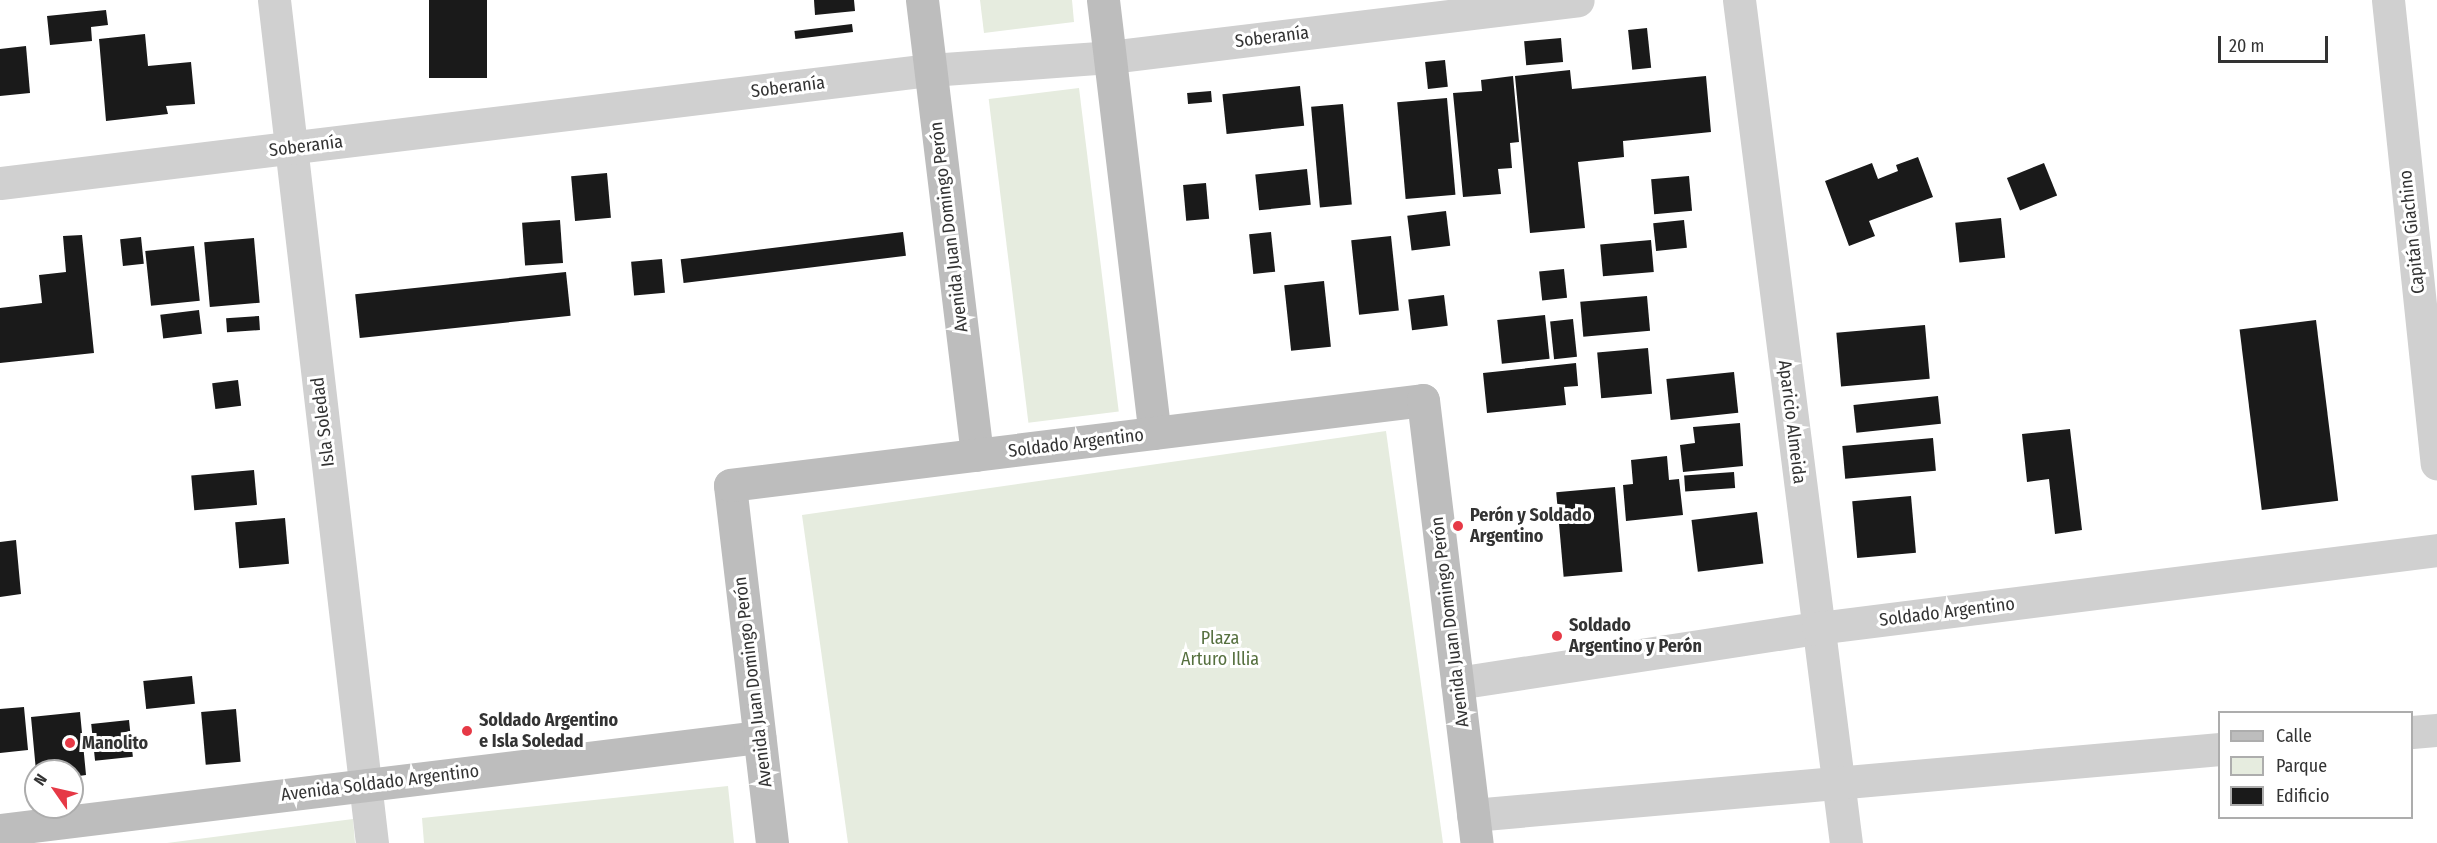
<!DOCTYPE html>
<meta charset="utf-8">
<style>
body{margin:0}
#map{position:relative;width:2437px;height:843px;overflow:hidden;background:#fff;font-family:"Fira Sans Condensed",sans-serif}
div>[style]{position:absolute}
.green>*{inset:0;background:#e6ecdf;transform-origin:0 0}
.building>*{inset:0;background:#1a1a1a;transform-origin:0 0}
.minor>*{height:33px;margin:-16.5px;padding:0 16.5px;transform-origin:16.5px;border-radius:16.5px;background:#d0d0d0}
.secondary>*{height:33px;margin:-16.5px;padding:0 16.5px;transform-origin:16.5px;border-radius:16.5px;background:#bdbdbd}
.dots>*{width:16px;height:16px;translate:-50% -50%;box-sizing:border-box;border:3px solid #fff;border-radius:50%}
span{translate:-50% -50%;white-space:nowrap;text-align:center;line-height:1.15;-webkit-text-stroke:6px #fff;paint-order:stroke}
.street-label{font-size:18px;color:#333}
.poi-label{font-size:18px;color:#333;font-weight:700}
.left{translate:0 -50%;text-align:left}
.park-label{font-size:18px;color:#56703f}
.legend{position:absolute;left:2218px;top:711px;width:195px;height:108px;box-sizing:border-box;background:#fff;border:2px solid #adadad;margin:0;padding:8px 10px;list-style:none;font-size:18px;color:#333}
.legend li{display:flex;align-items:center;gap:12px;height:30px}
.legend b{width:30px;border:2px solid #adadad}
.north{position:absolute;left:24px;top:759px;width:60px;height:60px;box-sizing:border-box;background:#fff;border:2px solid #adadad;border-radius:50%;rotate:304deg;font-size:16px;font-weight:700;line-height:24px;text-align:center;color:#333}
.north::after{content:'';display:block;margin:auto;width:21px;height:27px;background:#e63946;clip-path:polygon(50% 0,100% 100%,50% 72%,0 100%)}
.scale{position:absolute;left:2218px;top:36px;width:110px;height:27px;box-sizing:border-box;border:3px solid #333;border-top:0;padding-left:8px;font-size:18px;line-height:21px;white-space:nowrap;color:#333;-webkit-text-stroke:4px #fff;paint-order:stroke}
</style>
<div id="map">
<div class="green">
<i style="clip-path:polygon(980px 0,1072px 0,1074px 22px,984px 33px)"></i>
<i style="left:1079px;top:88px;width:326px;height:91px;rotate:83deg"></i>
<i style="clip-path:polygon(1386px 431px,1443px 843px,848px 843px,802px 515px)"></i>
<i style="clip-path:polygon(728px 786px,734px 843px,424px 843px,422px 818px)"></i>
<i style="clip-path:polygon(353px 819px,355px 843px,167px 843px)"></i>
</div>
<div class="building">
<i style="left:429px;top:0;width:58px;height:78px"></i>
<i style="clip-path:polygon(814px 0,854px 0,855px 11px,815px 15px)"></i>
<i style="clip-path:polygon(106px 10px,108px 25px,91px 27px,92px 41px,50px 45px,47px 16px)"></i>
<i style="left:852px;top:24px;width:8px;height:58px;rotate:83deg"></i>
<i style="left:1647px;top:28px;width:40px;height:19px;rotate:84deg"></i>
<i style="clip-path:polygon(145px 34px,148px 66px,191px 62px,195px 104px,166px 106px,168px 114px,106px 121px,99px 39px)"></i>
<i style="left:1561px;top:38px;width:24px;height:37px;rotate:85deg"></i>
<i style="clip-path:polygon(26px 46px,30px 93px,0 96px,0 49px)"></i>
<i style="left:1445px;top:60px;width:27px;height:20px;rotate:84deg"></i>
<i style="clip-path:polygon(1570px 70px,1572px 89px,1706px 76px,1711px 132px,1623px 141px,1624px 157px,1578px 162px,1585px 228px,1530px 233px,1515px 76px)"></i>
<i style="clip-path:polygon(1513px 76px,1519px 142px,1510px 143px,1512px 168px,1498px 169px,1501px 194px,1463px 197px,1453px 93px,1482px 91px,1481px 80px)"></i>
<i style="left:1300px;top:86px;width:40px;height:78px;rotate:84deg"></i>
<i style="left:1211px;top:91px;width:11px;height:24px;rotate:85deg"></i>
<i style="left:1447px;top:98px;width:97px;height:50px;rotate:85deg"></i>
<i style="left:1343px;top:104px;width:101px;height:32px;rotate:85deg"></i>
<i style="clip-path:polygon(1918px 157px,1933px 197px,1869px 221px,1875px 236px,1849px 246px,1825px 181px,1872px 163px,1878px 179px,1898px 171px,1896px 165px)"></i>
<i style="left:2044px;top:163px;width:35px;height:40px;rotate:68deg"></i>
<i style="left:1307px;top:169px;width:36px;height:52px;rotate:84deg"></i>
<i style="left:607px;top:173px;width:45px;height:36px;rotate:85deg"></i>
<i style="left:1689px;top:176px;width:35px;height:38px;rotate:85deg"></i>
<i style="left:1206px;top:183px;width:36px;height:23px;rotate:85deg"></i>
<i style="left:1446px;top:211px;width:35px;height:39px;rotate:83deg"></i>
<i style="left:2001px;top:218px;width:40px;height:46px;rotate:84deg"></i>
<i style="left:560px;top:220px;width:43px;height:38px;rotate:86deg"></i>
<i style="left:1684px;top:220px;width:28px;height:31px;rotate:84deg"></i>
<i style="left:903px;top:232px;width:24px;height:224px;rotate:83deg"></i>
<i style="left:1271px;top:232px;width:40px;height:22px;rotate:84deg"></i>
<i style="clip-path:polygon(82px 235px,94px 353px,0 363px,0 308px,42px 303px,39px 275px,66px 272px,63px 236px)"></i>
<i style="left:1391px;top:236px;width:75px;height:40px;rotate:84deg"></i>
<i style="left:141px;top:237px;width:27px;height:21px;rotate:84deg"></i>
<i style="left:254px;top:238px;width:65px;height:50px;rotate:85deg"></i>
<i style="left:1651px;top:240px;width:32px;height:51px;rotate:85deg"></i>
<i style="left:194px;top:246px;width:55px;height:49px;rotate:84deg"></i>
<i style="left:662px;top:259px;width:34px;height:31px;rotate:85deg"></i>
<i style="left:1564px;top:269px;width:29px;height:25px;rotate:84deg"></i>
<i style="left:566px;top:272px;width:44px;height:212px;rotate:84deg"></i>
<i style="left:1324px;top:281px;width:66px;height:40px;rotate:84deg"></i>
<i style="left:1444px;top:295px;width:31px;height:36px;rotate:83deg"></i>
<i style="left:1647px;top:296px;width:35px;height:67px;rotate:85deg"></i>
<i style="left:199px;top:310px;width:24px;height:39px;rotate:83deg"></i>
<i style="left:1545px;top:315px;width:44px;height:48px;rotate:84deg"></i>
<i style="left:259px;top:316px;width:14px;height:33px;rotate:86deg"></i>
<i style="left:1573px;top:319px;width:38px;height:23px;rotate:84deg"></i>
<i style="left:2316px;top:320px;width:182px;height:77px;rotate:83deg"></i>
<i style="left:1925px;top:325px;width:54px;height:89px;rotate:85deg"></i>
<i style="left:1648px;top:348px;width:46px;height:51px;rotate:85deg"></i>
<i style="clip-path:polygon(1576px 363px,1578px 386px,1564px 387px,1566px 405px,1487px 413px,1483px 373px)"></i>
<i style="left:1734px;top:372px;width:41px;height:68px;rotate:84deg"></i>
<i style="left:238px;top:380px;width:26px;height:26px;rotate:83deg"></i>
<i style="left:1938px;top:396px;width:28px;height:85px;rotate:84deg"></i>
<i style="clip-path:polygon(1740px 423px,1743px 466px,1683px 472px,1680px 445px,1695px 443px,1693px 427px)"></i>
<i style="clip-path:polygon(2070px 429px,2082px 530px,2055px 534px,2049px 479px,2027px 482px,2022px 434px)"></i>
<i style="left:1933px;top:438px;width:33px;height:91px;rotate:85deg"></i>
<i style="clip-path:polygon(1667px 456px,1669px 480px,1679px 479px,1683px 515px,1626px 521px,1623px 485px,1633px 484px,1631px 460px)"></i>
<i style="left:254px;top:470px;width:35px;height:63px;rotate:85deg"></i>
<i style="left:1734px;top:472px;width:16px;height:50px;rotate:86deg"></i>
<i style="left:1615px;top:487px;width:85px;height:59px;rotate:85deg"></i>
<i style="left:1911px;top:496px;width:57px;height:59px;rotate:85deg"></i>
<i style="left:1757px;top:512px;width:52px;height:66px;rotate:83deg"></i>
<i style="left:285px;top:518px;width:46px;height:50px;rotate:85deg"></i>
<i style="clip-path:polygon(16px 540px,21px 594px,0 597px,0 542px)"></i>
<i style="left:192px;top:676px;width:28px;height:49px;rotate:84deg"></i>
<i style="clip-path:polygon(24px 707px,28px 750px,0 753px,0 709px)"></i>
<i style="left:236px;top:709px;width:53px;height:35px;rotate:85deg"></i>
<i style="clip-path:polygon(80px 712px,86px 775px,72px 777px,72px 771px,36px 771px,31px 717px)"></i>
<i style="left:129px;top:720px;width:37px;height:38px;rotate:84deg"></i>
</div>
<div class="minor">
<i style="left:274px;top:0;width:849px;rotate:83.37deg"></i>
<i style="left:1739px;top:0;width:850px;rotate:82.77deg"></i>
<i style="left:2388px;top:0;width:466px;rotate:84deg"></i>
<i style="left:0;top:183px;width:937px;rotate:-6.93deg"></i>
<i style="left:930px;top:70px;width:180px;rotate:-4.1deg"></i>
<i style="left:1110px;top:57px;width:471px;rotate:-6.9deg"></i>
<i style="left:1457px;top:683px;width:365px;rotate:-8.7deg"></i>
<i style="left:1818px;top:628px;width:624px;rotate:-7.18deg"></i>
<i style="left:2412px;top:732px;width:25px;rotate:-5deg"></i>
<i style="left:1473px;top:815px;width:750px;rotate:-5.05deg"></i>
</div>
<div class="secondary">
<i style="left:922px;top:0;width:458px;rotate:83.1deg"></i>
<i style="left:1103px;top:0;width:436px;rotate:83.2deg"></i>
<i style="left:0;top:830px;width:765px;rotate:-6.99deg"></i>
<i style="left:772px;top:843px;width:360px;rotate:-96.7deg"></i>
<i style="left:730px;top:485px;width:698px;rotate:-6.99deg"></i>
<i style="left:1423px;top:400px;width:446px;rotate:83.1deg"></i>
</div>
<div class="dots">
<i style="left:1458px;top:526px;background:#e63946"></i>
<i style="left:1557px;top:636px;background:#e63946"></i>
<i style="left:467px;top:731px;background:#e63946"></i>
<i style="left:70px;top:743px;background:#e63946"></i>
</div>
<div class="street-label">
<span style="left:1272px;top:37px;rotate:-7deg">Soberanía</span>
<span style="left:788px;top:87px;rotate:-7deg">Soberanía</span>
<span style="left:306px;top:146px;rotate:-7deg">Soberanía</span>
<span style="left:949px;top:227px;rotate:-97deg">Avenida Juan Domingo Perón</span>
<span style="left:2412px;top:232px;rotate:-96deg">Capitán Giachino</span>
<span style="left:323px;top:422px;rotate:-97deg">Isla Soledad</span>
<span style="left:1792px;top:422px;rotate:83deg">Aparicio Almeida</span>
<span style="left:1076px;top:443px;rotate:-7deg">Soldado Argentino</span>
<span style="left:1947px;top:612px;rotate:-7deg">Soldado Argentino</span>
<span style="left:1450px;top:622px;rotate:-97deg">Avenida Juan Domingo Perón</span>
<span style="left:753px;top:682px;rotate:-97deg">Avenida Juan Domingo Perón</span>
<span style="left:380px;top:783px;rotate:-7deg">Avenida Soldado Argentino</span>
</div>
<div class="poi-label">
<span class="left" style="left:1470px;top:526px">Perón y Soldado<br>Argentino</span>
<span class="left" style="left:1569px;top:636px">Soldado<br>Argentino y Perón</span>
<span class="left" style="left:479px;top:731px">Soldado Argentino<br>e Isla Soledad</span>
<span class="left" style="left:82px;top:743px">Manolito</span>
</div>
<div class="park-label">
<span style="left:1220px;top:649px">Plaza<br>Arturo Illia</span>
</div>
<ul class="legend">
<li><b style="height:8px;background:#bdbdbd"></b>Calle</li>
<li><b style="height:16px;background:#e6ecdf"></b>Parque</li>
<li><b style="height:16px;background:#1a1a1a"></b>Edificio</li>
</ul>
<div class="north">N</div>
<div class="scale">20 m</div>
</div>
